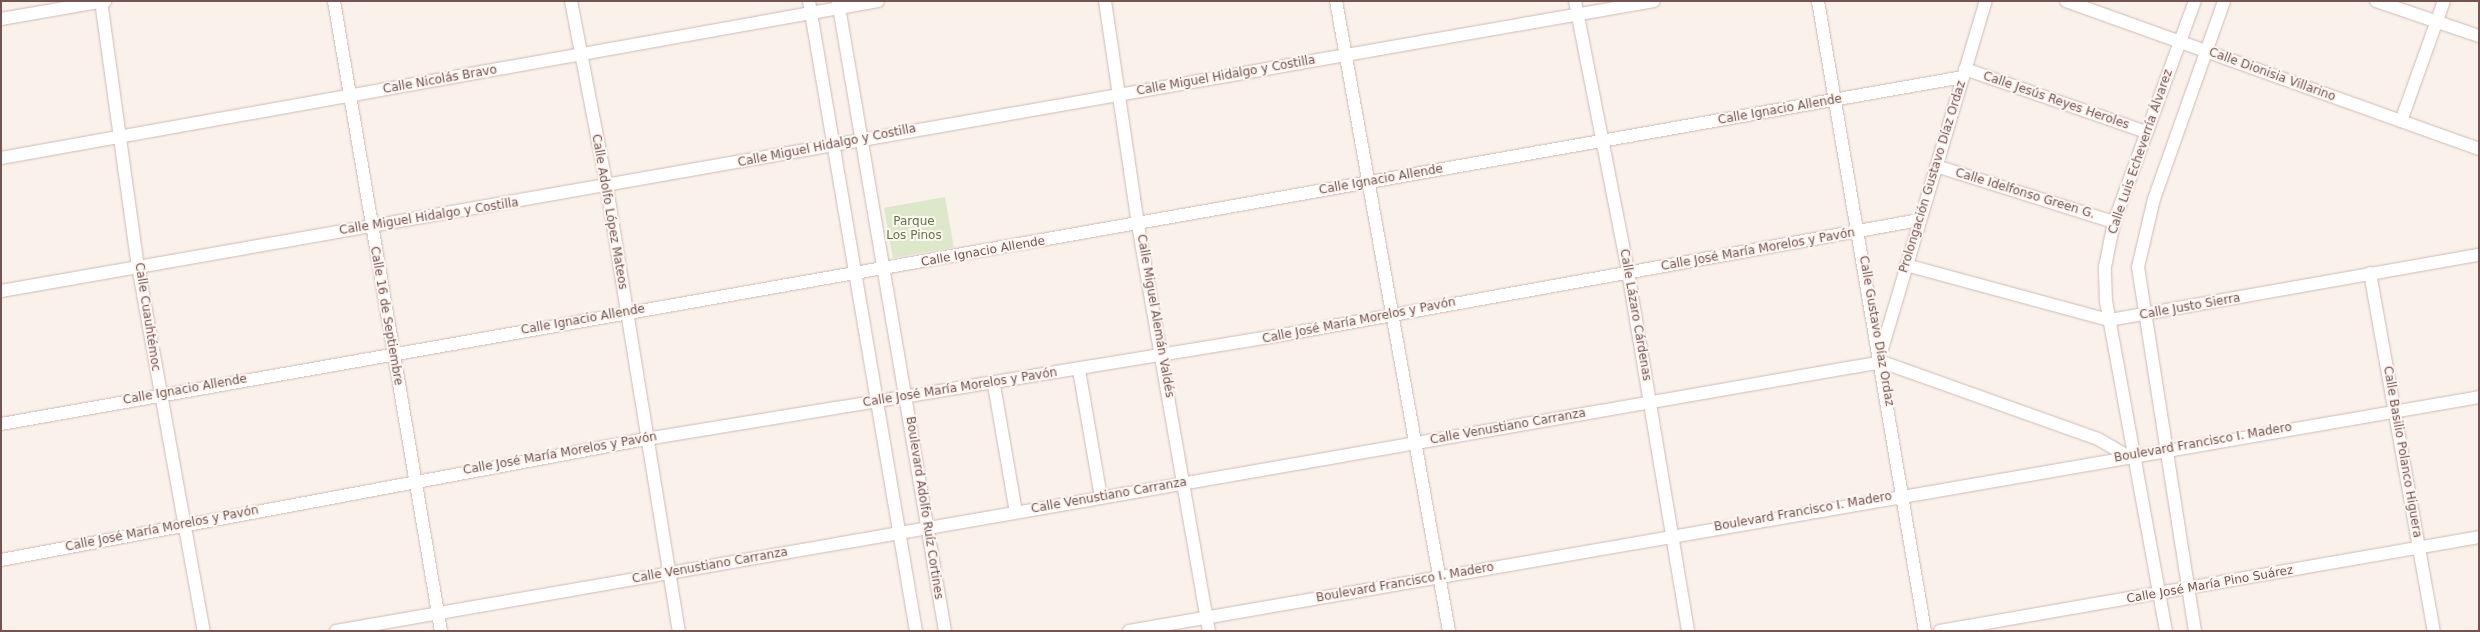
<!DOCTYPE html>
<meta charset="utf-8">
<style>
body{margin:0}
#map{position:relative;width:2480px;height:632px;overflow:hidden;background:#fbf1eb;font-family:"DejaVu Sans",sans-serif}
div>[style]{position:absolute}
.green>*{inset:0;background:#dde8ca;transform-origin:0 0}
.roads{filter:drop-shadow(0 0 1px #ceb9b4) drop-shadow(0 0 1px #ceb9b4)}
.minor>*{height:12px;margin:-6px;padding:0 6px;transform-origin:6px;border-radius:6px;background:#fff}
span{translate:-50% -50%;white-space:nowrap;text-align:center;line-height:1.15;-webkit-text-stroke:4px #fef6f1;paint-order:stroke}
.street-label{font-size:12px;color:#745450}
.park-label{font-size:12px;color:#617849}
.frame{position:absolute;inset:0;border:2px solid #745450;pointer-events:none}
</style>
<div id="map">
<div class="green">
<i style="left:945px;top:197px;width:51px;height:62px;rotate:80deg"></i>
</div>
<div class="roads">
<div class="minor">
<i style="left:101px;top:1px;width:268px;rotate:82.1deg"></i>
<i style="left:138px;top:266px;width:371px;rotate:79.8deg"></i>
<i style="left:334px;top:1px;width:639px;rotate:80.36deg"></i>
<i style="left:571px;top:1px;width:190px;rotate:79.1deg"></i>
<i style="left:607px;top:188px;width:449px;rotate:80.8deg"></i>
<i style="left:809px;top:1px;width:639px;rotate:80.36deg"></i>
<i style="left:838px;top:1px;width:639px;rotate:80.36deg"></i>
<i style="left:1105px;top:1px;width:226px;rotate:81.6deg"></i>
<i style="left:1138px;top:225px;width:412px;rotate:80.1deg"></i>
<i style="left:1336px;top:1px;width:640px;rotate:79.83deg"></i>
<i style="left:1575px;top:1px;width:276px;rotate:78.9deg"></i>
<i style="left:1628px;top:272px;width:364px;rotate:80.5deg"></i>
<i style="left:1818px;top:1px;width:639px;rotate:80.36deg"></i>
<i style="left:2066px;top:1px;width:439px;rotate:19.7deg"></i>
<i style="left:2376px;top:1px;width:109px;rotate:18.8deg"></i>
<i style="left:1px;top:19px;width:106px;rotate:-9.8deg"></i>
<i style="left:1965px;top:69px;width:192px;rotate:19.2deg"></i>
<i style="left:2401px;top:121px;width:127px;rotate:-70.3deg"></i>
<i style="left:1px;top:158px;width:891px;rotate:-10.15deg"></i>
<i style="left:1936px;top:166px;width:187px;rotate:17.5deg"></i>
<i style="left:1906px;top:265px;width:210px;rotate:15.2deg"></i>
<i style="left:2109px;top:320px;width:376px;rotate:-10deg"></i>
<i style="left:2370px;top:273px;width:364px;rotate:79.9deg"></i>
<i style="left:1px;top:291px;width:1678px;rotate:-9.95deg"></i>
<i style="left:1882px;top:349px;width:363px;rotate:-73.4deg"></i>
<i style="left:1079px;top:370px;width:130px;rotate:80.2deg"></i>
<i style="left:994px;top:385px;width:129px;rotate:80.2deg"></i>
<i style="left:1px;top:424px;width:1992px;rotate:-10.03deg"></i>
<i style="left:1px;top:560px;width:656px;rotate:-10.63deg"></i>
<i style="left:646px;top:439px;width:644px;rotate:-9.29deg"></i>
<i style="left:1282px;top:335px;width:647px;rotate:-10.23deg"></i>
<i style="left:336px;top:631px;width:1569px;rotate:-9.87deg"></i>
<i style="left:1882px;top:362px;width:229px;rotate:19.6deg"></i>
<i style="left:2098px;top:439px;width:34px;rotate:30deg"></i>
<i style="left:1129px;top:631px;width:1370px;rotate:-9.83deg"></i>
<i style="left:1940px;top:631px;width:547px;rotate:-9.89deg"></i>
<i style="left:2166px;top:631px;width:334px;rotate:-100.3deg"></i>
<i style="left:2106px;top:302px;width:35px;rotate:-92deg"></i>
<i style="left:2105px;top:267px;width:46px;rotate:-78.7deg"></i>
<i style="left:2114px;top:222px;width:235px;rotate:-69.9deg"></i>
<i style="left:2195px;top:631px;width:368px;rotate:-98.9deg"></i>
<i style="left:2138px;top:267px;width:70px;rotate:-76.8deg"></i>
<i style="left:2154px;top:199px;width:210px;rotate:-70.5deg"></i>
</div>
</div>
<div class="street-label">
<span style="left:2272px;top:75px;rotate:20deg">Calle Dionisia Villarino</span>
<span style="left:1226px;top:76px;rotate:-10deg">Calle Miguel Hidalgo y Costilla</span>
<span style="left:440px;top:80px;rotate:-10deg">Calle Nicolás Bravo</span>
<span style="left:2056px;top:101px;rotate:19deg">Calle Jesús Reyes Heroles</span>
<span style="left:1780px;top:110px;rotate:-10deg">Calle Ignacio Allende</span>
<span style="left:827px;top:146px;rotate:-11deg">Calle Miguel Hidalgo y Costilla</span>
<span style="left:2141px;top:152px;rotate:-71deg">Calle Luis Echeverría Álvarez</span>
<span style="left:1933px;top:177px;rotate:-73deg">Prolongación Gustavo Díaz Ordaz</span>
<span style="left:1381px;top:180px;rotate:-10deg">Calle Ignacio Allende</span>
<span style="left:2025px;top:194px;rotate:17deg">Calle Idelfonso Green G.</span>
<span style="left:609px;top:212px;rotate:80deg">Calle Adolfo López Mateos</span>
<span style="left:429px;top:217px;rotate:-9deg">Calle Miguel Hidalgo y Costilla</span>
<span style="left:1758px;top:250px;rotate:-10deg">Calle José María Morelos y Pavón</span>
<span style="left:983px;top:252px;rotate:-10deg">Calle Ignacio Allende</span>
<span style="left:2190px;top:307px;rotate:-10deg">Calle Justo Sierra</span>
<span style="left:1635px;top:315px;rotate:80deg">Calle Lázaro Cárdenas</span>
<span style="left:386px;top:316px;rotate:80deg">Calle 16 de Septiembre</span>
<span style="left:1155px;top:316px;rotate:80deg">Calle Miguel Alemán Valdés</span>
<span style="left:147px;top:317px;rotate:81deg">Calle Cuauhtémoc</span>
<span style="left:583px;top:320px;rotate:-10deg">Calle Ignacio Allende</span>
<span style="left:1359px;top:321px;rotate:-11deg">Calle José María Morelos y Pavón</span>
<span style="left:1876px;top:331px;rotate:80deg">Calle Gustavo Díaz Ordaz</span>
<span style="left:960px;top:388px;rotate:-9deg">Calle José María Morelos y Pavón</span>
<span style="left:185px;top:390px;rotate:-10deg">Calle Ignacio Allende</span>
<span style="left:1508px;top:427px;rotate:-10deg">Calle Venustiano Carranza</span>
<span style="left:2203px;top:443px;rotate:-10deg">Boulevard Francisco I. Madero</span>
<span style="left:2402px;top:452px;rotate:80deg">Calle Basilio Polanco Higuera</span>
<span style="left:560px;top:454px;rotate:-10deg">Calle José María Morelos y Pavón</span>
<span style="left:1109px;top:496px;rotate:-10deg">Calle Venustiano Carranza</span>
<span style="left:924px;top:508px;rotate:81deg">Boulevard Adolfo Ruíz Cortines</span>
<span style="left:1803px;top:512px;rotate:-10deg">Boulevard Francisco I. Madero</span>
<span style="left:162px;top:529px;rotate:-11deg">Calle José María Morelos y Pavón</span>
<span style="left:710px;top:566px;rotate:-10deg">Calle Venustiano Carranza</span>
<span style="left:1405px;top:583px;rotate:-10deg">Boulevard Francisco I. Madero</span>
<span style="left:2210px;top:585px;rotate:-10deg">Calle José María Pino Suárez</span>
</div>
<div class="park-label">
<span style="left:914px;top:229px">Parque<br>Los Pinos</span>
</div>
<div class="frame"></div>
</div>
